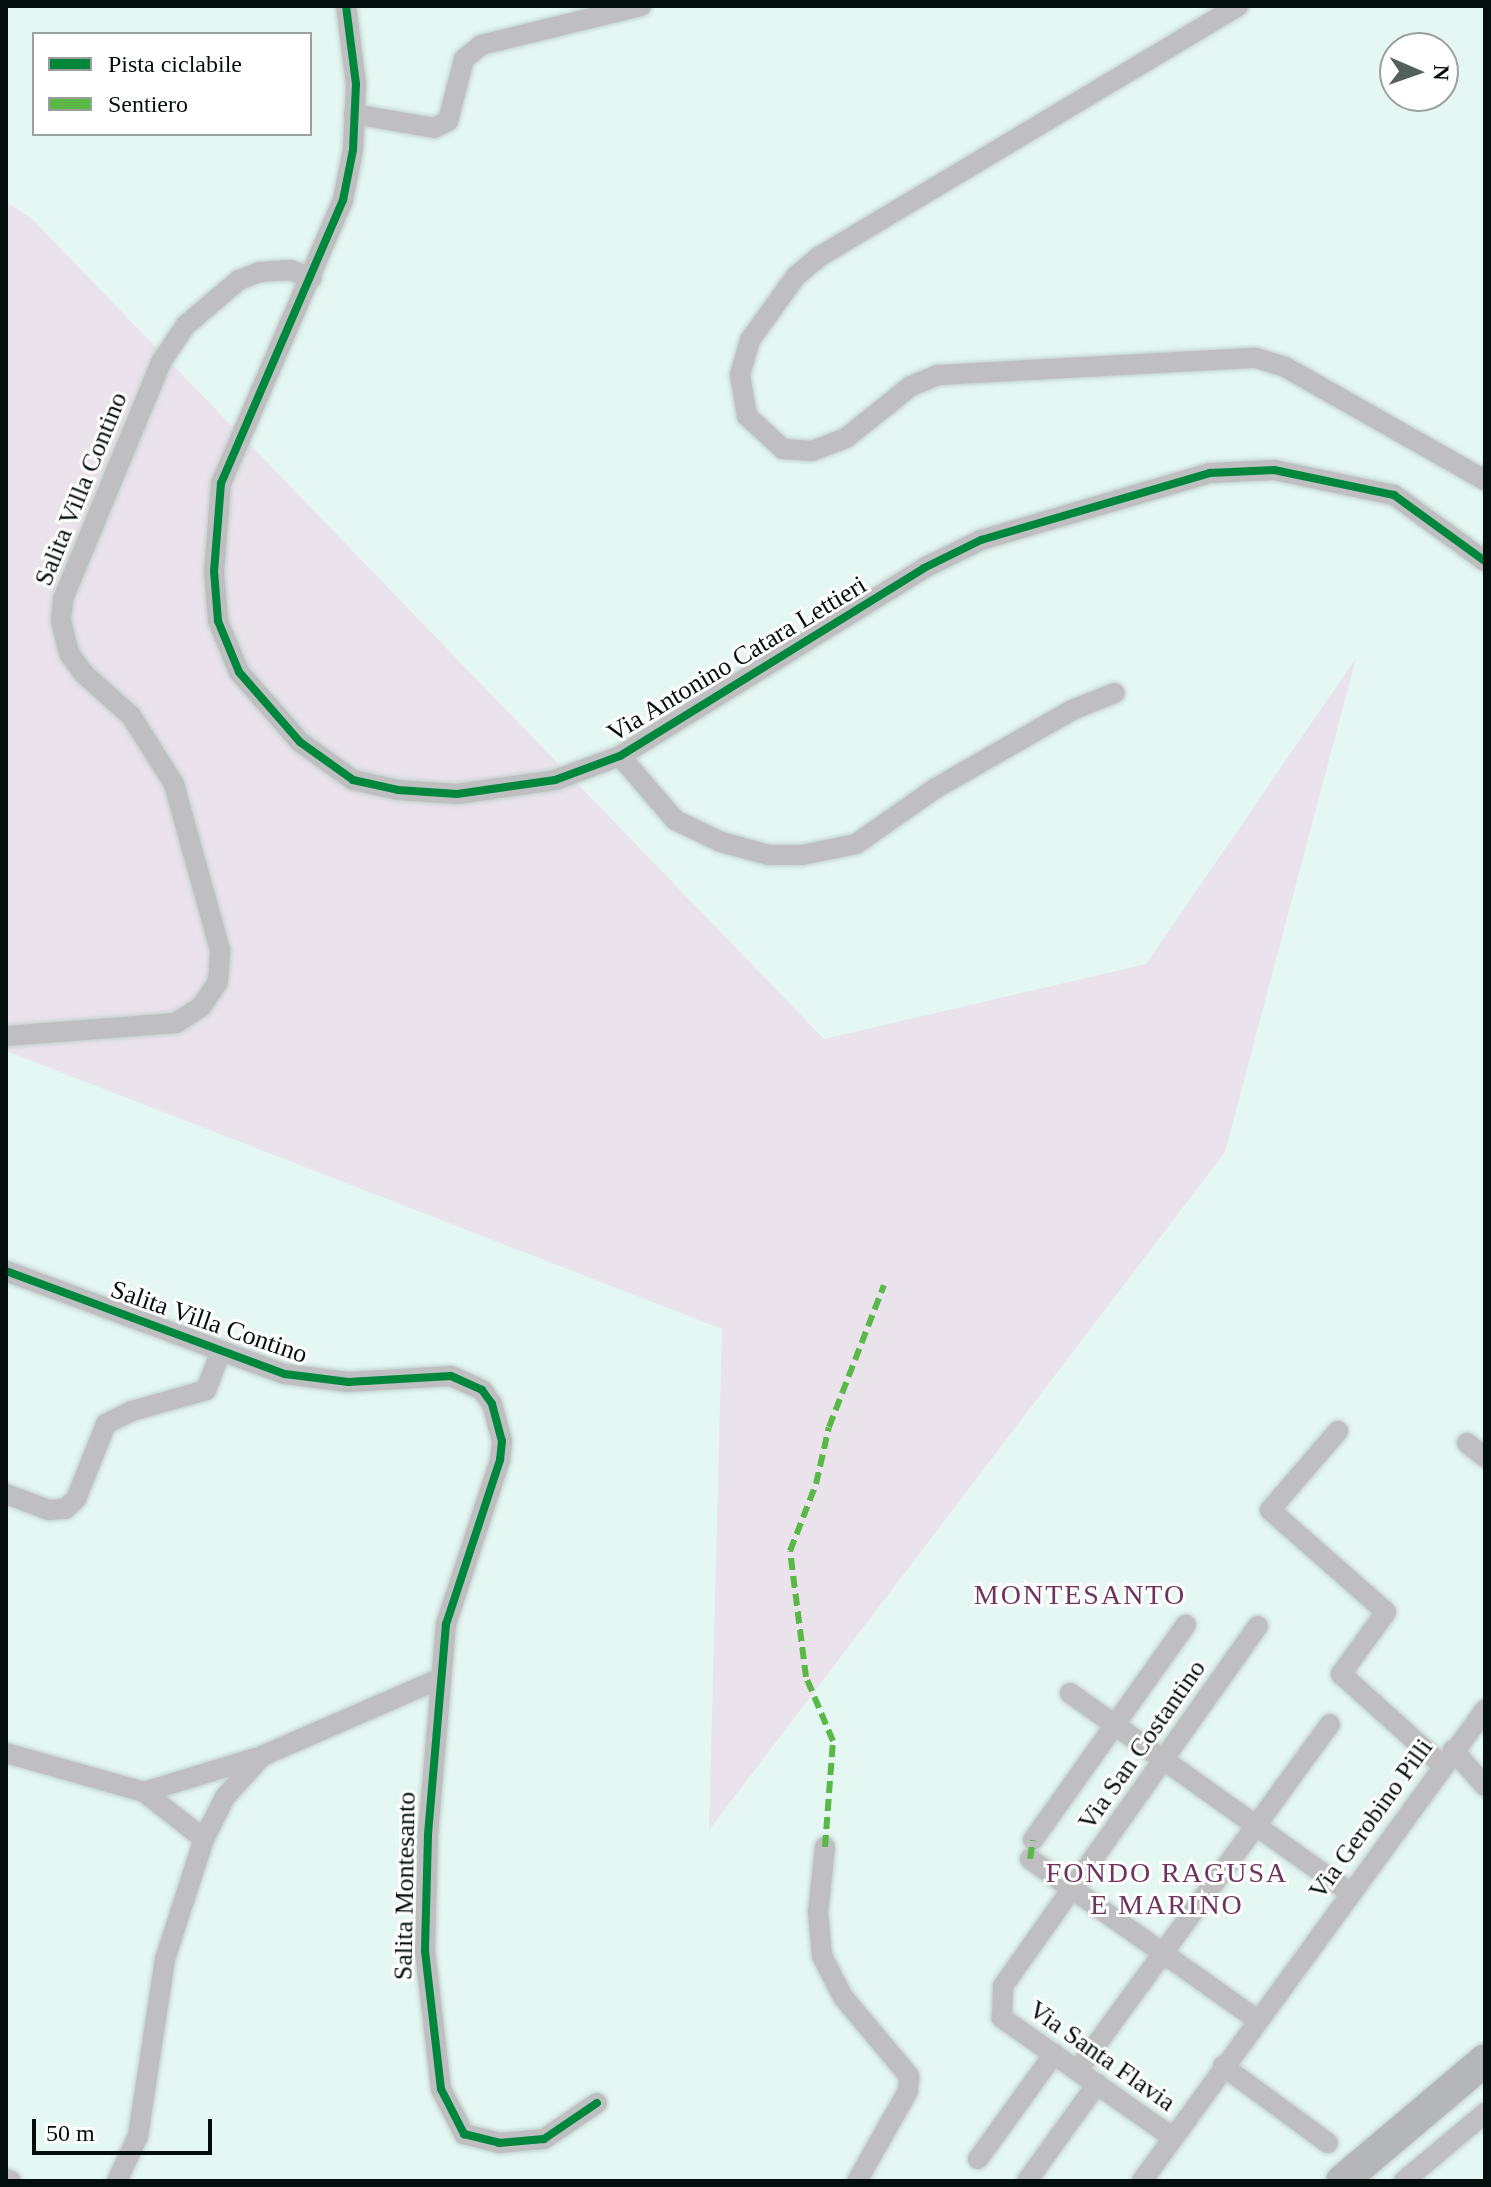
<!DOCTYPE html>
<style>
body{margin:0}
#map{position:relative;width:1491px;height:2187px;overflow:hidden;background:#e4f7f3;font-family:Georgia,serif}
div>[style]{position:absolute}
.green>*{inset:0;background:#eae3eb}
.roads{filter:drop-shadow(0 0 2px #c2d0cd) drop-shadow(0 0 2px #c2d0cd)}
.minor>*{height:20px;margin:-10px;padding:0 10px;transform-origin:10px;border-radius:10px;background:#bfbec0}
.primary>*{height:32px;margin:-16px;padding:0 16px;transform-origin:16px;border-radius:16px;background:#b5b6b8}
.quiet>*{height:6px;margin-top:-3px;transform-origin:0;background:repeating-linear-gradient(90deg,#58b947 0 12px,transparent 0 18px)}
.cycleway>*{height:8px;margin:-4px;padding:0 4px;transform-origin:4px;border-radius:4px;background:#00873e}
span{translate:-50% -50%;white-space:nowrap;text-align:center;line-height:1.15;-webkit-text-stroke:6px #fff;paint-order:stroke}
.street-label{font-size:26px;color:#040f0d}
.neighbourhood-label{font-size:28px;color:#6e3460;letter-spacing:2px}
.frame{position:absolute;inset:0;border:8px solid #040f0d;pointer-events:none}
.legend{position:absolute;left:32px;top:32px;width:280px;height:104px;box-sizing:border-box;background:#fff;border:2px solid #9b9f9e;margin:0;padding:10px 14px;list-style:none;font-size:24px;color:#040f0d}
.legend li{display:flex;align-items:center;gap:16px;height:40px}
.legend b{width:40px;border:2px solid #9b9f9e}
.north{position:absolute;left:1379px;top:32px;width:80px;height:80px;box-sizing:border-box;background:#fff;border:2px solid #9b9f9e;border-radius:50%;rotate:92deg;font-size:22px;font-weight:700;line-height:32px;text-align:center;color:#040f0d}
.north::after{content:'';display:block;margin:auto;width:28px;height:36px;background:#52605e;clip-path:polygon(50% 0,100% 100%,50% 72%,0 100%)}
.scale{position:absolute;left:32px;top:2119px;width:180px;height:36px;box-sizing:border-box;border:4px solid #040f0d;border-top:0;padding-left:10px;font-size:24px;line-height:28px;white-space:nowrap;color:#040f0d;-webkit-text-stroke:6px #fff;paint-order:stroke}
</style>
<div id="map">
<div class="green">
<i style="clip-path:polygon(6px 202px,31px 218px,824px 1039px,1146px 964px,1356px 658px,1225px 1152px,709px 1830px,722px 1329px,6px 1051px)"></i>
</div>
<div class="roads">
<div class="minor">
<i style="left:346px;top:6px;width:79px;rotate:82.7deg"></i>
<i style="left:356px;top:84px;width:66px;rotate:92.6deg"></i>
<i style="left:353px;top:150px;width:51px;rotate:101.3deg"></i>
<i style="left:343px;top:200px;width:308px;rotate:113.3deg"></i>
<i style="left:221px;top:483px;width:88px;rotate:94.5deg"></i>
<i style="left:214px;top:571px;width:50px;rotate:85.4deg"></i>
<i style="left:218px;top:621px;width:55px;rotate:67.6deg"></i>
<i style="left:239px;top:672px;width:93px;rotate:48.9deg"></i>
<i style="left:300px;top:742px;width:65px;rotate:35.6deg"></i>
<i style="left:353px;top:780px;width:46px;rotate:12.5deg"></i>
<i style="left:398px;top:790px;width:59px;rotate:3.9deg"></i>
<i style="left:457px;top:794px;width:99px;rotate:-8.1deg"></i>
<i style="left:555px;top:780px;width:69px;rotate:-20.3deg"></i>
<i style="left:620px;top:756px;width:357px;rotate:-31.7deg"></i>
<i style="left:924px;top:568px;width:64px;rotate:-26.2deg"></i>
<i style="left:981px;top:540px;width:239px;rotate:-16.3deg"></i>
<i style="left:1210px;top:473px;width:64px;rotate:-2.7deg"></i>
<i style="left:1274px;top:470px;width:123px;rotate:11.8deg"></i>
<i style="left:1394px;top:495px;width:112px;rotate:36deg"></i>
<i style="left:1238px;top:6px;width:487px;rotate:149.1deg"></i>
<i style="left:820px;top:256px;width:31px;rotate:140deg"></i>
<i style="left:796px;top:276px;width:79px;rotate:125.7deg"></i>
<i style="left:750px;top:340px;width:36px;rotate:106deg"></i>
<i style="left:740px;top:375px;width:42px;rotate:80.3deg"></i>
<i style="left:747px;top:416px;width:49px;rotate:42.5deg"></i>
<i style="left:783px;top:449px;width:29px;rotate:4deg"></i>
<i style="left:812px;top:451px;width:36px;rotate:-21deg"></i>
<i style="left:846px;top:438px;width:83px;rotate:-38.7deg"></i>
<i style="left:911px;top:386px;width:29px;rotate:-22deg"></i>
<i style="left:938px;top:375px;width:318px;rotate:-3.1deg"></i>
<i style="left:1256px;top:358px;width:30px;rotate:17deg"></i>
<i style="left:1285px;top:367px;width:230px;rotate:29.5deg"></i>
<i style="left:354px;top:114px;width:81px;rotate:9.9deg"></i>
<i style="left:434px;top:128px;width:16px;rotate:-27deg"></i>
<i style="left:448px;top:121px;width:64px;rotate:-75.5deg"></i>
<i style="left:464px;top:59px;width:22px;rotate:-39deg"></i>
<i style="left:481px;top:45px;width:165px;rotate:-13.7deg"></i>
<i style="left:620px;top:756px;width:84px;rotate:49.3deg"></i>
<i style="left:675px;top:820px;width:51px;rotate:25.6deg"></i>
<i style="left:721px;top:842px;width:50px;rotate:15.2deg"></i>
<i style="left:769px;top:855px;width:33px"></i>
<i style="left:802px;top:855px;width:55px;rotate:-11.5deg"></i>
<i style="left:856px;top:844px;width:98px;rotate:-35deg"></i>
<i style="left:936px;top:788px;width:157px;rotate:-29.8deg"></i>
<i style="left:1072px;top:710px;width:46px;rotate:-21.6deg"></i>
<i style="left:6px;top:1036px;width:170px;rotate:-4.4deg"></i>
<i style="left:176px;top:1023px;width:30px;rotate:-33deg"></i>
<i style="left:201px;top:1007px;width:30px;rotate:-56deg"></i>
<i style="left:218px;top:982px;width:32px;rotate:-86deg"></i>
<i style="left:220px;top:950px;width:172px;rotate:-105.5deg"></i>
<i style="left:174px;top:784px;width:80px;rotate:-122.3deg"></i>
<i style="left:131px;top:716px;width:63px;rotate:-138.2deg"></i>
<i style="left:84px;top:674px;width:26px;rotate:-126deg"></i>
<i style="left:69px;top:653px;width:33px;rotate:-104deg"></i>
<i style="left:61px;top:621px;width:22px;rotate:-85deg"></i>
<i style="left:63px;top:599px;width:256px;rotate:-67.5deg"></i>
<i style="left:161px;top:362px;width:45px;rotate:-56deg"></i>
<i style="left:186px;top:325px;width:70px;rotate:-40.3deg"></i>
<i style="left:239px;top:280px;width:22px;rotate:-21deg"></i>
<i style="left:260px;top:272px;width:30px;rotate:-4deg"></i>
<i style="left:290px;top:270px;width:23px;rotate:20deg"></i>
<i style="left:6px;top:1271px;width:297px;rotate:20.3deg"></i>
<i style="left:285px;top:1374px;width:64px;rotate:7.2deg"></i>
<i style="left:348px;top:1382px;width:103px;rotate:-3.3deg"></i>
<i style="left:451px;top:1376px;width:34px;rotate:24deg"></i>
<i style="left:482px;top:1390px;width:17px;rotate:54deg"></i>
<i style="left:492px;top:1404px;width:38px;rotate:75deg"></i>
<i style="left:502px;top:1441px;width:19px;rotate:96deg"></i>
<i style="left:500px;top:1460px;width:173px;rotate:108.2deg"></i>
<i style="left:446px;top:1624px;width:212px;rotate:94.9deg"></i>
<i style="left:428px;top:1835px;width:116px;rotate:91.5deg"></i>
<i style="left:425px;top:1951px;width:139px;rotate:83.4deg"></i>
<i style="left:441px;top:2089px;width:51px;rotate:62.9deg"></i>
<i style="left:464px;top:2134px;width:36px;rotate:14deg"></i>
<i style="left:499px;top:2143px;width:45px;rotate:-5.1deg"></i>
<i style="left:544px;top:2139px;width:64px;rotate:-34.2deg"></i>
<i style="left:1338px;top:1431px;width:104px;rotate:130.7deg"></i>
<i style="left:1270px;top:1510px;width:154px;rotate:41.3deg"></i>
<i style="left:1386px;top:1612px;width:77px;rotate:126deg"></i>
<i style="left:1341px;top:1674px;width:135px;rotate:42deg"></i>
<i style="left:1467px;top:1443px;width:23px;rotate:38deg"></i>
<i style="left:6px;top:1494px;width:46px;rotate:20.4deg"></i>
<i style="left:49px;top:1510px;width:16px;rotate:-4deg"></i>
<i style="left:65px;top:1509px;width:15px;rotate:-42deg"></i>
<i style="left:76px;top:1499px;width:81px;rotate:-68.2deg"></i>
<i style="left:106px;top:1424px;width:29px;rotate:-27deg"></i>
<i style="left:132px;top:1411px;width:77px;rotate:-15.8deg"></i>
<i style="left:206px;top:1390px;width:42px;rotate:-69deg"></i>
<i style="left:1070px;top:1693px;width:343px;rotate:35.5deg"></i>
<i style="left:1453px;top:1750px;width:48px;rotate:48.4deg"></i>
<i style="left:6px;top:1753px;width:143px;rotate:15.8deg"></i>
<i style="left:144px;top:1792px;width:76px;rotate:38.1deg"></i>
<i style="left:144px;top:1792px;width:116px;rotate:-17deg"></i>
<i style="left:1033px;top:1840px;width:264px;rotate:-54.6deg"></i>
<i style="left:825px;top:1847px;width:65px;rotate:96.1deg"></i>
<i style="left:818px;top:1912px;width:44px;rotate:84.8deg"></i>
<i style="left:822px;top:1956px;width:46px;rotate:62.9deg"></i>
<i style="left:843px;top:1997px;width:103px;rotate:50.1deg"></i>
<i style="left:909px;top:2076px;width:15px;rotate:94deg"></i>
<i style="left:908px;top:2091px;width:103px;rotate:119.5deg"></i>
<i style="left:1030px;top:1859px;width:278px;rotate:35.3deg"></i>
<i style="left:1223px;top:2066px;width:130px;rotate:36.3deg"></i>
<i style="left:1077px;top:2071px;width:429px;rotate:-53.9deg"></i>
<i style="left:1172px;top:2137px;width:208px;rotate:-145deg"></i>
<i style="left:1002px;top:2018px;width:32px;rotate:-88deg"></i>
<i style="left:1003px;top:1986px;width:441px;rotate:-54.7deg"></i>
<i style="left:978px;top:2159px;width:130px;rotate:-54.1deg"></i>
<i style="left:6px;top:2179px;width:5px;rotate:22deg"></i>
<i style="left:117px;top:2181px;width:50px;rotate:-65deg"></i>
<i style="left:138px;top:2136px;width:179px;rotate:-81.3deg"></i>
<i style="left:165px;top:1959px;width:126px;rotate:-72deg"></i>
<i style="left:204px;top:1839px;width:47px;rotate:-63.4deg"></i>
<i style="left:225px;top:1797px;width:55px;rotate:-47.9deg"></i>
<i style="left:262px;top:1756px;width:195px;rotate:-23.5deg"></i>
<i style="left:1027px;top:2181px;width:120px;rotate:-54.2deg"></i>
<i style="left:1142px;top:2181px;width:583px;rotate:-53.94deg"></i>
<i style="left:1404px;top:2181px;width:106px;rotate:-40deg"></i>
</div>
<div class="primary">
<i style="left:1342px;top:2181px;width:187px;rotate:-40.2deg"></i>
</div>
</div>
<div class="quiet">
<i style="left:825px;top:1847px;width:106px;rotate:-85.7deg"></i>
<i style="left:833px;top:1741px;width:69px;rotate:-112.9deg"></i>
<i style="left:806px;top:1677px;width:127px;rotate:-97.2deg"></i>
<i style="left:790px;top:1551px;width:72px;rotate:-68.8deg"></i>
<i style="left:816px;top:1484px;width:58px;rotate:-77.2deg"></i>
<i style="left:829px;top:1427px;width:152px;rotate:-68.8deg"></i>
<i style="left:1030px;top:1859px;width:19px;rotate:-81deg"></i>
</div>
<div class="cycleway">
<i style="left:346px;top:6px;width:79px;rotate:82.7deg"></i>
<i style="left:356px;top:84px;width:66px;rotate:92.6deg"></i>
<i style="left:353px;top:150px;width:51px;rotate:101.3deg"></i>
<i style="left:343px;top:200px;width:308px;rotate:113.3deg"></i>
<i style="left:221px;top:483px;width:88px;rotate:94.5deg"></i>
<i style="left:214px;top:571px;width:50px;rotate:85.4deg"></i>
<i style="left:218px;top:621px;width:55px;rotate:67.6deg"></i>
<i style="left:239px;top:672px;width:93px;rotate:48.9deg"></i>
<i style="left:300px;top:742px;width:65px;rotate:35.6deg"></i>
<i style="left:353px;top:780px;width:46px;rotate:12.5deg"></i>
<i style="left:398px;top:790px;width:59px;rotate:3.9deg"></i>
<i style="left:457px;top:794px;width:99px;rotate:-8.1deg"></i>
<i style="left:555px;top:780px;width:69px;rotate:-20.3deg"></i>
<i style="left:620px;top:756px;width:357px;rotate:-31.7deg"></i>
<i style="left:924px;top:568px;width:64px;rotate:-26.2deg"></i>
<i style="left:981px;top:540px;width:239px;rotate:-16.3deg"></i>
<i style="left:1210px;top:473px;width:64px;rotate:-2.7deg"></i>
<i style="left:1274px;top:470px;width:123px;rotate:11.8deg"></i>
<i style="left:1394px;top:495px;width:112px;rotate:36deg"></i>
<i style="left:6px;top:1271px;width:297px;rotate:20.3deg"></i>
<i style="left:285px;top:1374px;width:64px;rotate:7.2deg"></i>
<i style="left:348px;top:1382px;width:103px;rotate:-3.3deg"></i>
<i style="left:451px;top:1376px;width:34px;rotate:24deg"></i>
<i style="left:482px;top:1390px;width:17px;rotate:54deg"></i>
<i style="left:492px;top:1404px;width:38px;rotate:75deg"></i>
<i style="left:502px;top:1441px;width:19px;rotate:96deg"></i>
<i style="left:500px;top:1460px;width:173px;rotate:108.2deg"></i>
<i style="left:446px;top:1624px;width:212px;rotate:94.9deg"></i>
<i style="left:428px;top:1835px;width:116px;rotate:91.5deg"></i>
<i style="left:425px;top:1951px;width:139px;rotate:83.4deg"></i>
<i style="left:441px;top:2089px;width:51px;rotate:62.9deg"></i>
<i style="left:464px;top:2134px;width:36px;rotate:14deg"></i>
<i style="left:499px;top:2143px;width:45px;rotate:-5.1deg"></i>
<i style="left:544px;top:2139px;width:64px;rotate:-34.2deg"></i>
</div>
<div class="street-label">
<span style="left:81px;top:489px;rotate:-68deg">Salita Villa Contino</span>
<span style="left:737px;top:659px;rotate:-31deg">Via Antonino Catara Lettieri</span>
<span style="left:209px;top:1322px;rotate:19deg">Salita Villa Contino</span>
<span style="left:1142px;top:1745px;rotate:-55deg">Via San Costantino</span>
<span style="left:1371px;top:1819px;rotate:-54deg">Via Gerobino Pilli</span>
<span style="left:405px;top:1886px;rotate:-89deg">Salita Montesanto</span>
<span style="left:1102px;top:2056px;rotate:35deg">Via Santa Flavia</span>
</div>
<div class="neighbourhood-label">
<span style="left:1080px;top:1595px">MONTESANTO</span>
<span style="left:1167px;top:1889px">FONDO RAGUSA<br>E MARINO</span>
</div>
<div class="frame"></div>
<ul class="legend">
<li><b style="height:10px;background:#00873e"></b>Pista ciclabile</li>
<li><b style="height:10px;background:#58b947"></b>Sentiero</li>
</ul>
<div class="north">N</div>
<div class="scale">50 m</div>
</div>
